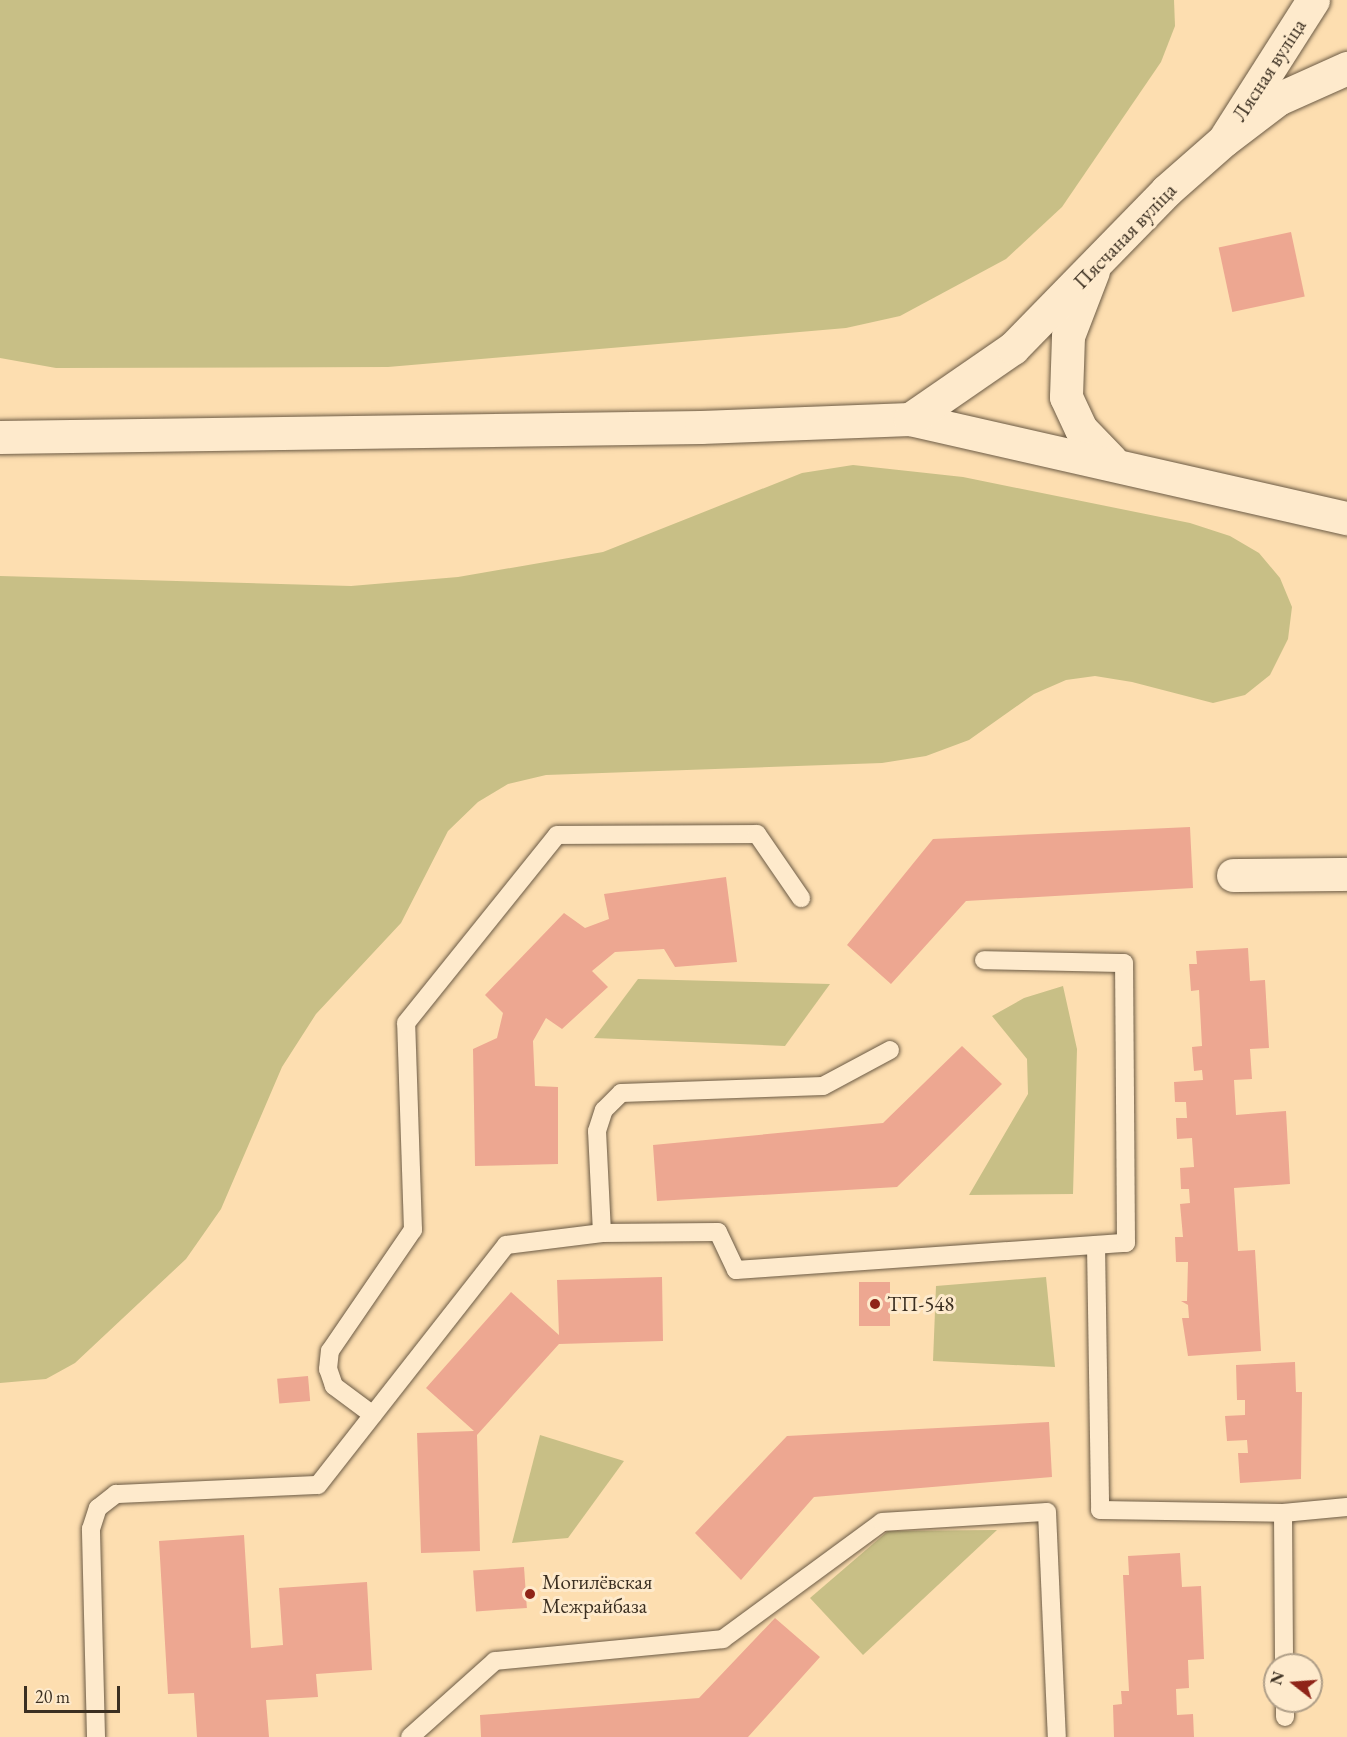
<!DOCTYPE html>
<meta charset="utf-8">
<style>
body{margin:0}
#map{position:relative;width:1347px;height:1737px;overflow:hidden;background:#fddeb0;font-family:"EB Garamond",serif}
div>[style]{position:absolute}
.green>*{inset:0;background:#c8bf86}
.building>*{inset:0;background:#eda791;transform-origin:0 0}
.roads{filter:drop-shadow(0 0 2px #6c5b45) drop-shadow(0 0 2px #6c5b45)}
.lane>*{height:18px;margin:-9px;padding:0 9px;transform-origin:9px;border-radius:9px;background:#feeacc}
.street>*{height:33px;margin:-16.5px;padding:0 16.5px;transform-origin:16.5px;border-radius:16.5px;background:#feeacc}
.secondary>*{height:33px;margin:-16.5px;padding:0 16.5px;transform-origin:16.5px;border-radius:16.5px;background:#feeacc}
.dots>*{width:16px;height:16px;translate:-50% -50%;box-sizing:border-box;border:3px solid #feeacc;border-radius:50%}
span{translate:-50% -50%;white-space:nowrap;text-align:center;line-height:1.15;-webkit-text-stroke:6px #feeacc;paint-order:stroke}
.street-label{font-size:21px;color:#3b2f21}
.poi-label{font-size:21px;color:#3b2f21}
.left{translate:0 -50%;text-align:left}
.north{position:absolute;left:1263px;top:1653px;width:60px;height:60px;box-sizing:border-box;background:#feeacc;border:2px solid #b09f88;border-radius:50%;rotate:287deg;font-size:16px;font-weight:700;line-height:24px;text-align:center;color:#3b2f21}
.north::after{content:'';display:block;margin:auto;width:21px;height:27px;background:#8f2418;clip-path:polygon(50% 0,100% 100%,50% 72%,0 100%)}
.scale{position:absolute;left:24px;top:1686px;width:96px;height:27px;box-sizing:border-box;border:3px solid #3b2f21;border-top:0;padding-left:8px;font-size:18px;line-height:21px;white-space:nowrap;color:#3b2f21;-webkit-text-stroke:4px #feeacc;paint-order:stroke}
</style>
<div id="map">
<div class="green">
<i style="clip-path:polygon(0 0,1174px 0,1175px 26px,1161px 62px,1062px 207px,1006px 259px,900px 316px,846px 328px,388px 367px,56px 368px,0 358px)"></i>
<i style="clip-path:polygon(853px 465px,963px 477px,1190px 523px,1230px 536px,1259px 553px,1280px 578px,1292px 607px,1288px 639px,1270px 675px,1245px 695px,1213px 703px,1132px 682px,1095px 676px,1066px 680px,1034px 694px,969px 740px,926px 756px,882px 763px,546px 775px,508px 784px,478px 802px,448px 831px,401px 923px,316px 1014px,282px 1067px,221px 1209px,186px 1259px,75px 1363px,46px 1379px,0 1383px,0 576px,351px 586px,458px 577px,603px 552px,802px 473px)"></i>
<i style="clip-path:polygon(638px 979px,830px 984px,785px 1046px,594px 1038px)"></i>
<i style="clip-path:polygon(1063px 986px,1077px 1049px,1073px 1194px,969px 1195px,1028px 1094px,1027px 1059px,992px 1016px,1024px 998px)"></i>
<i style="clip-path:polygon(1046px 1277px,1055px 1367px,933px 1361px,936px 1286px)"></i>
<i style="clip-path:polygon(540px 1435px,624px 1461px,568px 1538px,512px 1543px)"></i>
<i style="clip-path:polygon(997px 1530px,863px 1655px,810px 1598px,888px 1531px)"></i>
</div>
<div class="building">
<i style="left:1291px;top:232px;width:66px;height:74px;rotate:78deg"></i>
<i style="clip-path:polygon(1190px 827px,1193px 888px,966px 901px,891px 984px,847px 945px,933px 839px)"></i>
<i style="clip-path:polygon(726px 877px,737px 962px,675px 967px,664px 949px,615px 952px,592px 971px,608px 987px,562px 1029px,546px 1018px,533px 1041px,535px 1086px,558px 1087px,558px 1164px,475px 1166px,473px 1049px,497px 1038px,503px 1013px,485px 995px,564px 913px,585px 928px,609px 919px,604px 894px)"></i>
<i style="clip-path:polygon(1248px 948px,1250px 981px,1265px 980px,1269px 1048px,1250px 1049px,1252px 1079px,1234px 1080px,1236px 1115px,1286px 1111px,1290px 1184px,1234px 1188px,1238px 1251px,1255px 1250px,1261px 1351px,1188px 1356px,1182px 1318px,1189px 1318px,1188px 1305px,1181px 1301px,1187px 1301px,1188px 1262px,1176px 1262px,1175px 1237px,1183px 1237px,1180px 1204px,1190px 1203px,1189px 1189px,1181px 1189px,1180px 1168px,1194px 1167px,1192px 1138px,1177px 1139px,1176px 1118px,1187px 1118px,1186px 1102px,1175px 1102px,1174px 1082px,1203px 1080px,1202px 1070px,1194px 1071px,1192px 1047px,1202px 1046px,1199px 990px,1191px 991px,1189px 964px,1197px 964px,1196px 951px)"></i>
<i style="clip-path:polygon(962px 1046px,1002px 1084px,897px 1187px,657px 1201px,653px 1145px,883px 1123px)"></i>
<i style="clip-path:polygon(662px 1277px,663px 1341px,559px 1344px,477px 1435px,480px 1551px,421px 1553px,417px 1433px,474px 1431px,426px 1388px,511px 1292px,559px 1335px,557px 1280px)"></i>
<i style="left:890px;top:1282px;width:44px;height:31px;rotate:90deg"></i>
<i style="clip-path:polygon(1295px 1362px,1296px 1392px,1302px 1392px,1301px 1479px,1240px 1483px,1238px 1453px,1248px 1453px,1247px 1440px,1227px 1441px,1225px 1416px,1245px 1415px,1245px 1400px,1237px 1400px,1236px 1365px)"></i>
<i style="left:308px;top:1376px;width:25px;height:31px;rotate:85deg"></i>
<i style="clip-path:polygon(1049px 1422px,1052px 1477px,814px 1497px,741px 1580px,695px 1533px,787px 1436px)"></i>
<i style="clip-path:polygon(244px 1535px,251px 1648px,283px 1645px,279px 1588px,367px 1582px,372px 1670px,316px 1674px,318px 1697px,266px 1700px,269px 1737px,197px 1737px,194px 1693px,168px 1694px,159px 1541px)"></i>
<i style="clip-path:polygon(1180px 1553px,1182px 1587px,1201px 1586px,1204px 1659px,1188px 1660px,1189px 1688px,1176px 1689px,1177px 1715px,1193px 1714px,1194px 1737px,1114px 1737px,1113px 1705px,1122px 1704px,1121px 1691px,1129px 1691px,1123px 1575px,1129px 1575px,1128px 1556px)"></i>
<i style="left:524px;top:1567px;width:41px;height:51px;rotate:86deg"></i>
<i style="clip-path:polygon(775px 1618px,820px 1657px,748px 1737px,481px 1737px,480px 1715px,699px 1698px)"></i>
</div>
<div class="roads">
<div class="lane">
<i style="left:602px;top:1233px;width:102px;rotate:-92.8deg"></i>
<i style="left:597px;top:1131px;width:22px;rotate:-72deg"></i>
<i style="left:604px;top:1110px;width:24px;rotate:-45deg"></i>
<i style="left:621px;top:1093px;width:202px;rotate:-2deg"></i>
<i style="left:823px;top:1086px;width:76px;rotate:-28.2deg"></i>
<i style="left:1096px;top:1245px;width:265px;rotate:89.1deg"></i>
<i style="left:1100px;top:1510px;width:183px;rotate:0.9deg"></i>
<i style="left:1283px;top:1513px;width:64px;rotate:-5.4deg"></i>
<i style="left:373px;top:1415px;width:49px;rotate:-143.4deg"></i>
<i style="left:334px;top:1386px;width:18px;rotate:-109deg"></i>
<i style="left:328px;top:1369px;width:18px;rotate:-84deg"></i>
<i style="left:330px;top:1351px;width:147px;rotate:-55.6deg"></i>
<i style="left:413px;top:1230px;width:207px;rotate:-91.9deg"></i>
<i style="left:406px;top:1023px;width:241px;rotate:-51.2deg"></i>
<i style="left:557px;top:835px;width:200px;rotate:-0.3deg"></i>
<i style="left:757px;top:834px;width:78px;rotate:55.5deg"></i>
<i style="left:1283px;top:1513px;width:152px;rotate:89.6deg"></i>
<i style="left:1285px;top:1701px;width:16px;rotate:90deg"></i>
<i style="left:96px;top:1737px;width:208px;rotate:-91.4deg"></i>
<i style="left:91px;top:1529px;width:22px;rotate:-72deg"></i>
<i style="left:98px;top:1508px;width:23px;rotate:-38deg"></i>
<i style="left:116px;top:1494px;width:202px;rotate:-2.6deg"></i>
<i style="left:318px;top:1485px;width:305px;rotate:-51.9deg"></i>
<i style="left:506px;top:1245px;width:97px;rotate:-7.1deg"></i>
<i style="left:602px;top:1233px;width:116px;rotate:-0.5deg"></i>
<i style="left:718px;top:1232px;width:42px;rotate:64.7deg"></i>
<i style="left:736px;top:1270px;width:391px;rotate:-4deg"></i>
<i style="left:1126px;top:1243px;width:280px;rotate:-90.4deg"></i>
<i style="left:1124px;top:963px;width:140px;rotate:-178.8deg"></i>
<i style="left:410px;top:1737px;width:114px;rotate:-41.8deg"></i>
<i style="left:495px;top:1661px;width:229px;rotate:-5.5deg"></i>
<i style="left:723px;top:1639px;width:197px;rotate:-36.3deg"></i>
<i style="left:882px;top:1522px;width:165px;rotate:-3.5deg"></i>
<i style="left:1047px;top:1512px;width:225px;rotate:87.5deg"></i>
</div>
<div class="street">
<i style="left:1227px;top:135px;width:160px;rotate:-57.5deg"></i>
<i style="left:1093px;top:271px;width:70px;rotate:111deg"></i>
<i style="left:1068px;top:336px;width:61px;rotate:91.9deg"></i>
<i style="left:1066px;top:397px;width:35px;rotate:65deg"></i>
<i style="left:1081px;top:429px;width:43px;rotate:45.9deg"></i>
<i style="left:910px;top:419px;width:448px;rotate:12.8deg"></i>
<i style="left:1233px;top:875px;width:114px;rotate:-0.5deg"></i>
</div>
<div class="secondary">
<i style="left:0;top:437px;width:701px;rotate:-0.82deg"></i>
<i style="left:701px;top:427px;width:209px;rotate:-2.2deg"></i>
<i style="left:910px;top:419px;width:125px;rotate:-34.6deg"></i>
<i style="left:1013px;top:348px;width:219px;rotate:-45.7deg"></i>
<i style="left:1166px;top:191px;width:77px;rotate:-41.3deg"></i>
<i style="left:1224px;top:140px;width:68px;rotate:-37.2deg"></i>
<i style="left:1278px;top:99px;width:76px;rotate:-24.2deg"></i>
</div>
</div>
<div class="dots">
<i style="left:875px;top:1304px;background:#8f2418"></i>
<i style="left:530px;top:1594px;background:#8f2418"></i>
</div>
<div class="street-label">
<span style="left:1269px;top:70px;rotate:-57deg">Лясная вуліца</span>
<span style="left:1125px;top:236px;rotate:-46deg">Пясчаная вуліца</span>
</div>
<div class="poi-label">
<span class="left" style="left:887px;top:1304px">ТП-548</span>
<span class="left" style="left:542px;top:1594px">Могилёвская<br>Межрайбаза</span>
</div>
<div class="north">N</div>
<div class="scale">20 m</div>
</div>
